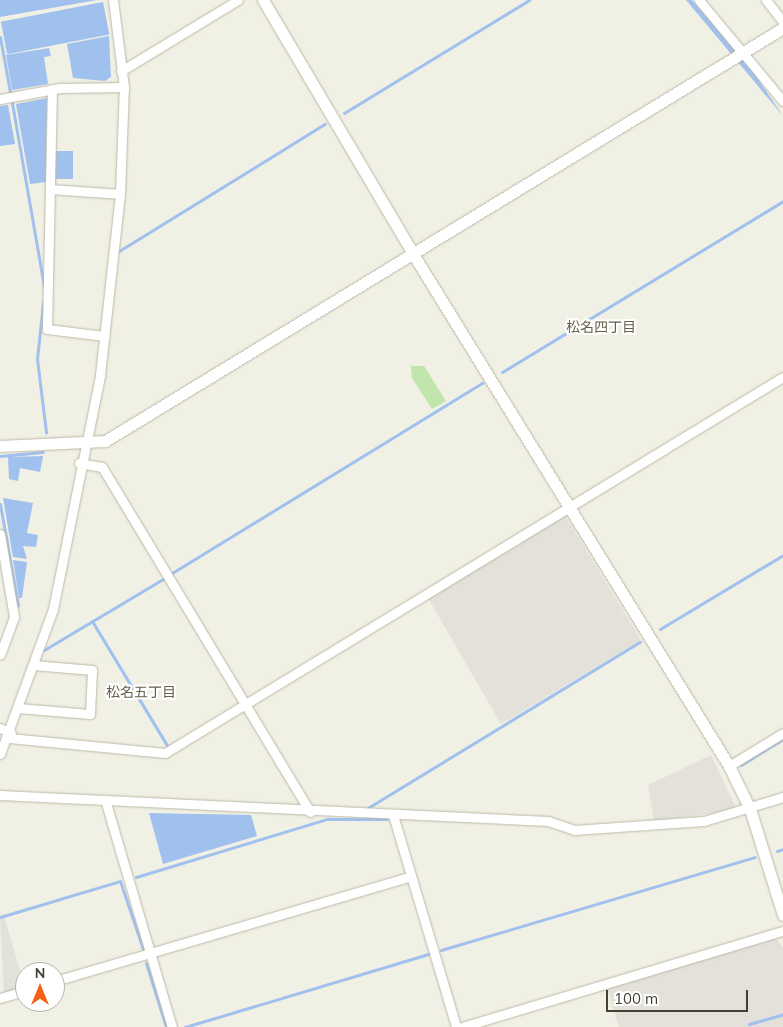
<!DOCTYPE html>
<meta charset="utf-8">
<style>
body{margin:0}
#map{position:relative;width:783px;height:1027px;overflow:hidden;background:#f1f0e4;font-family:Mulish,"Noto Sans JP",sans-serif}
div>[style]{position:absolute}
.industrial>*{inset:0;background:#e3e1d9}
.green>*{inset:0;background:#c1e5ad}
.parking>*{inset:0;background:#e2e1dc}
.water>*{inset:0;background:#a0c0ee;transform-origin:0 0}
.stream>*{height:3px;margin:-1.5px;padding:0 1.5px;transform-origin:1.5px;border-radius:1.5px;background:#a0c0ee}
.roads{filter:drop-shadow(0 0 1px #bcb9a7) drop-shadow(0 0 1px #bcb9a7)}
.minor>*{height:9px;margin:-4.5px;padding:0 4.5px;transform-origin:4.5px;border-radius:4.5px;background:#fff}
.tertiary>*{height:11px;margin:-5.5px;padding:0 5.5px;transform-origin:5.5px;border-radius:5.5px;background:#fff}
span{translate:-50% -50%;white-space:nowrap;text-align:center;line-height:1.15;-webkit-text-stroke:4px #fff;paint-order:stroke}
.neighbourhood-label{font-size:14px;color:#66604b}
.north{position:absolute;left:15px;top:962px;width:50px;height:50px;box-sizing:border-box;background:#fff;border:1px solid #b4b3ae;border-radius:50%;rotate:0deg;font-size:14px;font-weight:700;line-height:20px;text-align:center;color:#434034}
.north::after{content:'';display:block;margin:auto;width:18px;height:22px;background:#f56217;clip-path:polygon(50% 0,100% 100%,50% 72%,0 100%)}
.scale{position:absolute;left:606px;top:990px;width:142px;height:22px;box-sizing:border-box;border:2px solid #434034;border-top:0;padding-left:6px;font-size:15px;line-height:18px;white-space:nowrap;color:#434034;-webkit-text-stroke:4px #fff;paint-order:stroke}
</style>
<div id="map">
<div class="industrial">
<i style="clip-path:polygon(560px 517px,566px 517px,641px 640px,501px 724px,428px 598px)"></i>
<i style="clip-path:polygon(711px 755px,737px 810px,654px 821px,648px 785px)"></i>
<i style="clip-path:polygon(776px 938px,783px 948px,783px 1027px,619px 1027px,607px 988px)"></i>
</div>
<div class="green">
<i style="clip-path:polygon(411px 366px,424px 366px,446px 401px,432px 409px,412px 378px)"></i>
</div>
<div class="parking">
<i style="clip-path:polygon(4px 916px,25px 987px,4px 994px,0 918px)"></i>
</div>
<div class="water">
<i style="clip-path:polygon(0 0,97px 0,0 17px)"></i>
<i style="clip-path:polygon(686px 0,692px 0,749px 66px,783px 116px)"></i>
<i style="left:103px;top:2px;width:33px;height:104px;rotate:79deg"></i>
<i style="clip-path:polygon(109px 36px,111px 77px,105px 81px,73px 78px,67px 44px)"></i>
<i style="clip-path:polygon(49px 48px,51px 56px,44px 57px,48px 84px,12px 90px,6px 55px)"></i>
<i style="clip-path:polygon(47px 98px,46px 182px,30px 184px,16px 104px)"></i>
<i style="clip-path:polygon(8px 105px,15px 144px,0 146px,0 106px)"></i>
<i style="left:55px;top:151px;width:18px;height:28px"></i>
<i style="clip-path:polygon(43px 456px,40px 472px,20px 468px,18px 481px,9px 479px,8px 457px)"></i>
<i style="clip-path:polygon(3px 498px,33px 503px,27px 533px,38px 535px,36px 547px,23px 546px,27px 559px,13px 557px)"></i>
<i style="clip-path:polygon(13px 560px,27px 562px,22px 598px,19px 598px)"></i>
<i style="clip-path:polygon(149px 813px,251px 815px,257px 836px,163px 864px)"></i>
</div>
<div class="stream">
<i style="left:0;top:37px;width:56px;rotate:79.7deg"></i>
<i style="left:12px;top:103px;width:187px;rotate:80.1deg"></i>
<i style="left:344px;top:113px;width:217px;rotate:-31.4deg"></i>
<i style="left:119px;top:251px;width:242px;rotate:-31.7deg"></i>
<i style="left:43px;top:303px;width:56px;rotate:96.1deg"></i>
<i style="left:37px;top:359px;width:74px;rotate:83deg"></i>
<i style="left:502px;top:372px;width:329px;rotate:-31.3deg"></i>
<i style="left:0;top:456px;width:43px;rotate:-5.3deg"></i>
<i style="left:0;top:504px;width:103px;rotate:79.9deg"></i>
<i style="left:172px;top:573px;width:364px;rotate:-31.5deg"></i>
<i style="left:92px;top:621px;width:147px;rotate:58.9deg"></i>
<i style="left:660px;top:629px;width:144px;rotate:-31deg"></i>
<i style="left:44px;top:650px;width:141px;rotate:-30.8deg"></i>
<i style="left:741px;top:765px;width:49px;rotate:-31.8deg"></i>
<i style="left:366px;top:809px;width:321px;rotate:-31.4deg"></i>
<i style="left:777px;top:851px;width:6px;rotate:-18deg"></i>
<i style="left:136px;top:877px;width:200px;rotate:-16.9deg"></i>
<i style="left:327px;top:819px;width:60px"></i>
<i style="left:0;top:917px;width:125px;rotate:-16.7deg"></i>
<i style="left:120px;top:881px;width:72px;rotate:71.3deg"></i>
<i style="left:441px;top:950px;width:327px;rotate:-16.5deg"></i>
<i style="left:146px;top:963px;width:67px;rotate:72.6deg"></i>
<i style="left:749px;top:1024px;width:35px;rotate:-16deg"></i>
<i style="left:185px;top:1027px;width:255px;rotate:-16.7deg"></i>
</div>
<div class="roads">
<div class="minor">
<i style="left:699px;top:0;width:131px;rotate:50.3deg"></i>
<i style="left:766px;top:0;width:28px;rotate:52deg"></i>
<i style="left:121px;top:71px;width:137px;rotate:-31.3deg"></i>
<i style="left:52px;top:89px;width:240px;rotate:91.2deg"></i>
<i style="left:47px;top:329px;width:58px;rotate:6.9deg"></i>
<i style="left:0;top:99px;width:61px;rotate:-10.4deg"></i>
<i style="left:60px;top:88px;width:64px;rotate:-0.9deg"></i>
<i style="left:51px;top:189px;width:69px;rotate:4.1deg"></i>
<i style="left:79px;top:463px;width:23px;rotate:10deg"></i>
<i style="left:102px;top:467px;width:403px;rotate:58.9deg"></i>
<i style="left:0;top:534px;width:84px;rotate:80.4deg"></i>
<i style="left:14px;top:617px;width:40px;rotate:110.2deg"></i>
<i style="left:18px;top:708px;width:72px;rotate:4.8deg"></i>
<i style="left:90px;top:714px;width:44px;rotate:-87.4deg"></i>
<i style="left:92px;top:670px;width:59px;rotate:-175.2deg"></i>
<i style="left:0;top:728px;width:12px;rotate:24deg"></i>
<i style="left:9px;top:738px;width:157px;rotate:5.5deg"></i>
<i style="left:165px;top:753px;width:723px;rotate:-31.32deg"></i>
<i style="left:0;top:754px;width:154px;rotate:-69.9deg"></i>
<i style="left:53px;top:609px;width:239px;rotate:-78.6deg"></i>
<i style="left:100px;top:375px;width:182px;rotate:-83.7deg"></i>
<i style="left:120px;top:194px;width:107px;rotate:-87.9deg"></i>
<i style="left:124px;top:87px;width:88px;rotate:-97.2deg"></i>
<i style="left:729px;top:766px;width:63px;rotate:-31.4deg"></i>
<i style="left:0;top:795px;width:549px;rotate:2.72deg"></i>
<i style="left:548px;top:821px;width:28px;rotate:19deg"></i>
<i style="left:574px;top:830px;width:130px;rotate:-4deg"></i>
<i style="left:704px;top:821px;width:83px;rotate:-16.9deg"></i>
<i style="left:106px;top:803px;width:234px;rotate:73.6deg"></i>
<i style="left:393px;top:815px;width:221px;rotate:73.4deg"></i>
<i style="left:55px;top:981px;width:371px;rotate:-16.4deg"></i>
<i style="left:0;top:998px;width:26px;rotate:-16deg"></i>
<i style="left:462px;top:1027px;width:335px;rotate:-16.7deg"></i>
</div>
<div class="tertiary">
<i style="left:263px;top:0;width:295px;rotate:59.4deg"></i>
<i style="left:413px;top:254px;width:602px;rotate:58.32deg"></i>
<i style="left:729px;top:766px;width:48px;rotate:64deg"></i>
<i style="left:750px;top:809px;width:111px;rotate:72.7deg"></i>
<i style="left:0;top:446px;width:105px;rotate:-2.7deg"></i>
<i style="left:105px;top:441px;width:794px;rotate:-31.35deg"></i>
</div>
</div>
<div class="neighbourhood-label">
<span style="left:601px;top:327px">松名四丁目</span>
<span style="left:141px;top:692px">松名五丁目</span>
</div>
<div class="north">N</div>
<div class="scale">100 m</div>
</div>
